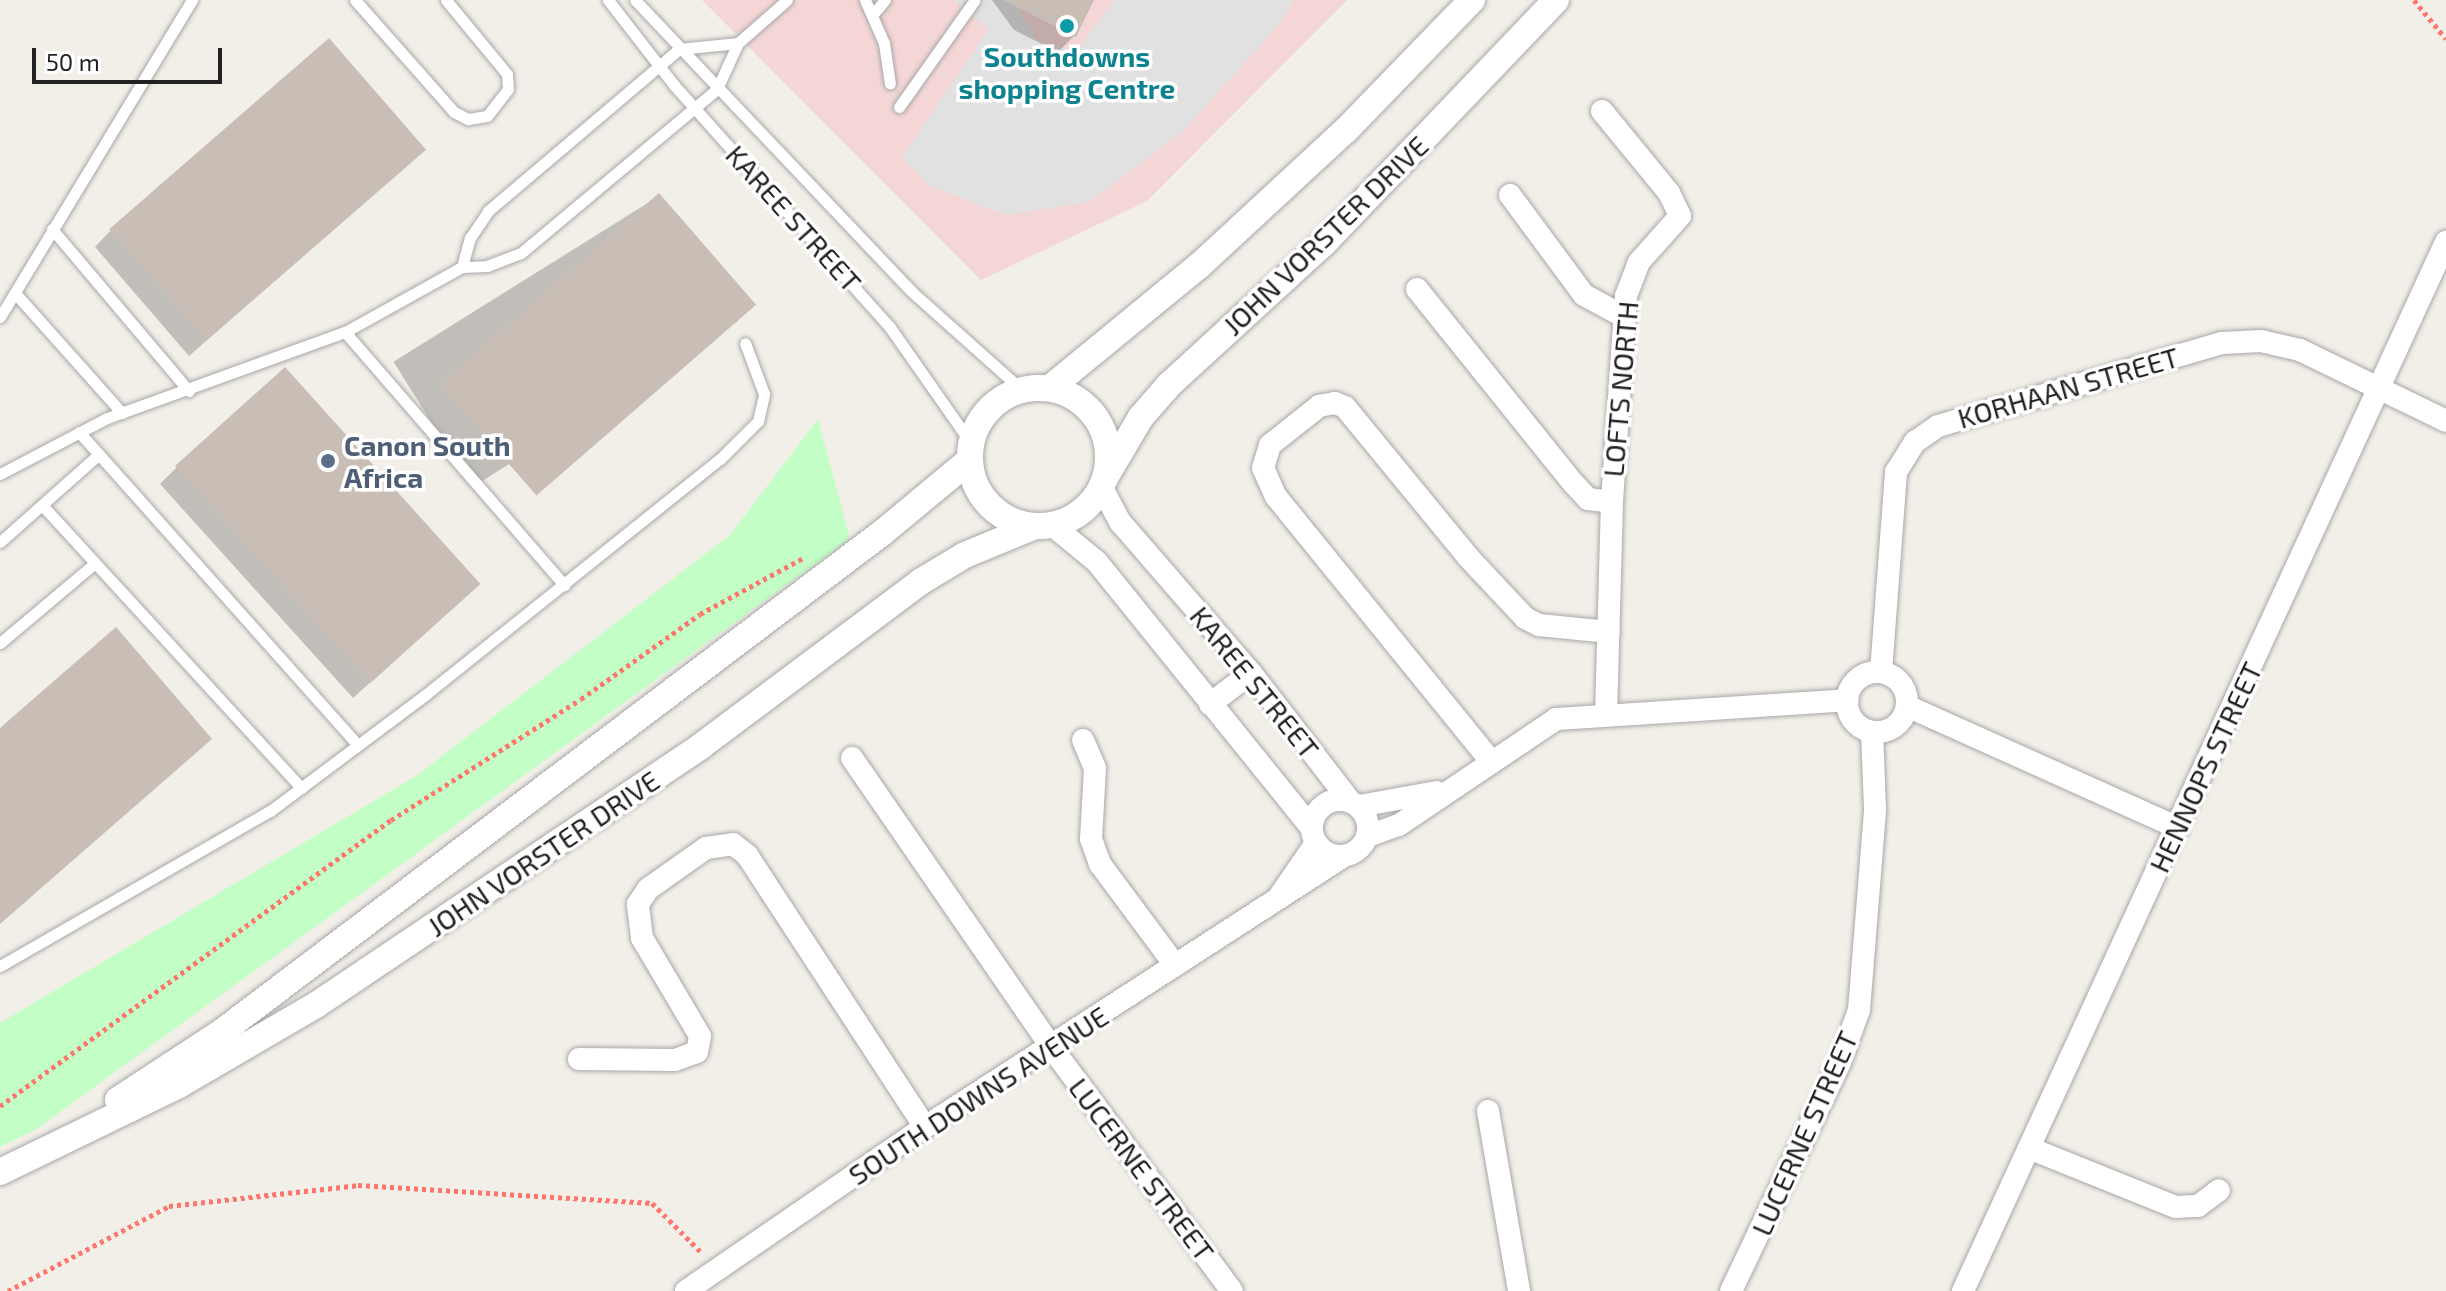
<!DOCTYPE html>
<style>
body{margin:0}
#map{position:relative;width:2446px;height:1291px;overflow:hidden;background:#f2eee8;font-family:"Exo 2",sans-serif}
div>[style]{position:absolute}
.commercial>*{inset:0;background:#f4d6d6}
.park>*{inset:0;background:#c2fec5}
.parking>*{inset:0;background:#e1e1e1}
.shadow>*{inset:0;background:#0003;transform-origin:0 0}
.building>*{inset:0;background:#c8beb6;transform-origin:0 0}
.path>*{height:5px;margin-top:-2.5px;transform-origin:0;background:repeating-linear-gradient(90deg,#ff766c 0 4px,transparent 0 8px)}
.roads{filter:drop-shadow(0 0 2px #a8a8a8) drop-shadow(0 0 2px #a8a8a8)}
.service>*{height:11px;margin:-5.5px;padding:0 5.5px;transform-origin:5.5px;border-radius:5.5px;background:#fff}
.minor>*{height:22px;margin:-11px;padding:0 11px;transform-origin:11px;border-radius:11px;background:#fff}
.minor>.ring{margin:-11px;padding:0;box-sizing:content-box;background:none;border:22px solid #fff;border-radius:50%}
.tertiary>*{height:26px;margin:-13px;padding:0 13px;transform-origin:13px;border-radius:13px;background:#fff}
.tertiary>.ring{margin:-13px;padding:0;box-sizing:content-box;background:none;border:26px solid #fff;border-radius:50%}
.dots>*{width:22px;height:22px;translate:-50% -50%;box-sizing:border-box;border:4px solid #fff;border-radius:50%}
span{translate:-50% -50%;white-space:nowrap;text-align:center;line-height:1.15;-webkit-text-stroke:7px #fff;paint-order:stroke}
.culture-label{font-size:28px;color:#0d838f;font-weight:700}
.street-label{font-size:28px;color:#212121}
.service-label{font-size:28px;color:#4e5e75;font-weight:700}
.left{translate:0 -50%;text-align:left}
.scale{position:absolute;left:32px;top:48px;width:190px;height:36px;box-sizing:border-box;border:4px solid #212121;border-top:0;padding-left:10px;font-size:24px;line-height:28px;white-space:nowrap;color:#212121;-webkit-text-stroke:6px #fff;paint-order:stroke}
</style>
<div id="map">
<div class="commercial">
<i style="clip-path:polygon(702px 0,1347px 0,1147px 201px,981px 280px)"></i>
</div>
<div class="park">
<i style="clip-path:polygon(818px 419px,850px 539px,35px 1130px,0 1147px,0 1023px,416px 776px,730px 535px)"></i>
</div>
<div class="parking">
<i style="clip-path:polygon(953px 0,1012px 0,1039px 42px,1076px 52px,1114px 0,1294px 0,1277px 27px,1183px 131px,1089px 202px,1005px 215px,928px 185px,902px 157px,989px 29px)"></i>
</div>
<div class="shadow">
<i style="clip-path:polygon(992px 0,1092px 0,1074px 36px,1058px 52px,1014px 30px)"></i>
<i style="clip-path:polygon(406px 166px,189px 356px,95px 247px,111px 230px)"></i>
<i style="left:659px;top:196px;width:148px;height:313px;rotate:58deg"></i>
<i style="clip-path:polygon(177px 467px,461px 600px,353px 698px,160px 484px)"></i>
</div>
<div class="building">
<i style="clip-path:polygon(1003px 0,1094px 0,1076px 37px)"></i>
<i style="left:329px;top:38px;width:148px;height:291px;rotate:49deg"></i>
<i style="left:659px;top:193px;width:148px;height:291px;rotate:49deg"></i>
<i style="left:285px;top:367px;width:292px;height:148px;rotate:48deg"></i>
<i style="clip-path:polygon(116px 627px,212px 739px,0 924px,0 728px)"></i>
</div>
<div class="path">
<i style="left:2414px;top:0;width:50px;rotate:50.6deg"></i>
<i style="left:0;top:1106px;width:484px;rotate:-36.2deg"></i>
<i style="left:391px;top:820px;width:225px;rotate:-32.5deg"></i>
<i style="left:581px;top:699px;width:146px;rotate:-35.5deg"></i>
<i style="left:700px;top:614px;width:117px;rotate:-28.5deg"></i>
<i style="left:8px;top:1291px;width:182px;rotate:-27.8deg"></i>
<i style="left:169px;top:1206px;width:190px;rotate:-6.3deg"></i>
<i style="left:358px;top:1185px;width:295px;rotate:3.5deg"></i>
<i style="left:652px;top:1203px;width:72px;rotate:45deg"></i>
</div>
<div class="roads">
<div class="service">
<i style="left:355px;top:0;width:149px;rotate:48.5deg"></i>
<i style="left:454px;top:112px;width:16px;rotate:27deg"></i>
<i style="left:468px;top:119px;width:19px;rotate:-9deg"></i>
<i style="left:487px;top:116px;width:34px;rotate:-52deg"></i>
<i style="left:508px;top:89px;width:15px;rotate:-94deg"></i>
<i style="left:507px;top:74px;width:96px;rotate:-129.5deg"></i>
<i style="left:608px;top:0;width:108px;rotate:52.2deg"></i>
<i style="left:674px;top:85px;width:323px;rotate:48.3deg"></i>
<i style="left:889px;top:326px;width:143px;rotate:55deg"></i>
<i style="left:635px;top:0;width:401px;rotate:46.5deg"></i>
<i style="left:911px;top:291px;width:147px;rotate:41.7deg"></i>
<i style="left:865px;top:0;width:47px;rotate:66.2deg"></i>
<i style="left:884px;top:43px;width:41px;rotate:81.7deg"></i>
<i style="left:874px;top:13px;width:17px;rotate:-50deg"></i>
<i style="left:899px;top:107px;width:130px;rotate:-54.7deg"></i>
<i style="left:52px;top:229px;width:212px;rotate:49.8deg"></i>
<i style="left:462px;top:267px;width:30px;rotate:-75deg"></i>
<i style="left:470px;top:238px;width:32px;rotate:-56deg"></i>
<i style="left:488px;top:211px;width:250px;rotate:-40.3deg"></i>
<i style="left:679px;top:49px;width:59px;rotate:-5.8deg"></i>
<i style="left:15px;top:293px;width:161px;rotate:48.3deg"></i>
<i style="left:0;top:317px;width:371px;rotate:-58.8deg"></i>
<i style="left:345px;top:332px;width:335px;rotate:49.1deg"></i>
<i style="left:79px;top:432px;width:419px;rotate:48.3deg"></i>
<i style="left:0;top:474px;width:121px;rotate:-27.6deg"></i>
<i style="left:107px;top:418px;width:253px;rotate:-19.9deg"></i>
<i style="left:345px;top:332px;width:134px;rotate:-29.1deg"></i>
<i style="left:462px;top:267px;width:25px;rotate:-2deg"></i>
<i style="left:487px;top:266px;width:36px;rotate:-21deg"></i>
<i style="left:521px;top:253px;width:256px;rotate:-39.9deg"></i>
<i style="left:717px;top:89px;width:51px;rotate:-65.5deg"></i>
<i style="left:738px;top:43px;width:65px;rotate:-41.3deg"></i>
<i style="left:42px;top:505px;width:384px;rotate:47.5deg"></i>
<i style="left:0;top:542px;width:132px;rotate:-41.6deg"></i>
<i style="left:0;top:643px;width:124px;rotate:-40.1deg"></i>
<i style="left:0;top:966px;width:311px;rotate:-29.9deg"></i>
<i style="left:270px;top:811px;width:194px;rotate:-36.8deg"></i>
<i style="left:425px;top:695px;width:378px;rotate:-38.7deg"></i>
<i style="left:720px;top:459px;width:54px;rotate:-45deg"></i>
<i style="left:758px;top:421px;width:28px;rotate:-77deg"></i>
<i style="left:764px;top:394px;width:54px;rotate:-110.4deg"></i>
</div>
<div class="minor">
<i style="left:1602px;top:111px;width:106px;rotate:50.7deg"></i>
<i style="left:1669px;top:193px;width:25px;rotate:64deg"></i>
<i style="left:1680px;top:216px;width:62px;rotate:131.7deg"></i>
<i style="left:1639px;top:262px;width:36px;rotate:111deg"></i>
<i style="left:1626px;top:296px;width:206px;rotate:93.9deg"></i>
<i style="left:1612px;top:502px;width:211px;rotate:91.6deg"></i>
<i style="left:1510px;top:195px;width:124px;rotate:53.5deg"></i>
<i style="left:1584px;top:295px;width:44px;rotate:28.3deg"></i>
<i style="left:1417px;top:289px;width:250px;rotate:51.2deg"></i>
<i style="left:1574px;top:484px;width:21px;rotate:47deg"></i>
<i style="left:1588px;top:499px;width:24px;rotate:7deg"></i>
<i style="left:1102px;top:488px;width:40px;rotate:62deg"></i>
<i style="left:1121px;top:523px;width:198px;rotate:49.1deg"></i>
<i style="left:1251px;top:673px;width:162px;rotate:52.3deg"></i>
<i style="left:1052px;top:525px;width:58px;rotate:39.4deg"></i>
<i style="left:1097px;top:562px;width:342px;rotate:51.1deg"></i>
<i style="left:1881px;top:672px;width:201px;rotate:-85.7deg"></i>
<i style="left:1896px;top:472px;width:36px;rotate:-58deg"></i>
<i style="left:1915px;top:442px;width:28px;rotate:-35deg"></i>
<i style="left:1938px;top:426px;width:296px;rotate:-16.3deg"></i>
<i style="left:2222px;top:343px;width:39px;rotate:-3deg"></i>
<i style="left:2261px;top:341px;width:40px;rotate:13deg"></i>
<i style="left:2300px;top:350px;width:162px;rotate:25.9deg"></i>
<i class="ring" style="left:1847px;top:672px;width:38px;height:38px"></i>
<i style="left:1210px;top:704px;width:51px;rotate:-37.1deg"></i>
<i style="left:1907px;top:706px;width:297px;rotate:24.2deg"></i>
<i style="left:1083px;top:740px;width:30px;rotate:67deg"></i>
<i style="left:1095px;top:768px;width:71px;rotate:93.2deg"></i>
<i style="left:1091px;top:839px;width:27px;rotate:70deg"></i>
<i style="left:1100px;top:864px;width:126px;rotate:53.4deg"></i>
<i style="left:852px;top:758px;width:352px;rotate:55.4deg"></i>
<i style="left:1052px;top:1048px;width:302px;rotate:53.5deg"></i>
<i style="left:1490px;top:760px;width:339px;rotate:-129.1deg"></i>
<i style="left:1276px;top:497px;width:32px;rotate:-114deg"></i>
<i style="left:1263px;top:468px;width:24px;rotate:-73deg"></i>
<i style="left:1270px;top:445px;width:63px;rotate:-38.5deg"></i>
<i style="left:1319px;top:406px;width:16px;rotate:-11deg"></i>
<i style="left:1335px;top:403px;width:11px;rotate:22deg"></i>
<i style="left:1345px;top:407px;width:194px;rotate:50.6deg"></i>
<i style="left:1468px;top:557px;width:83px;rotate:46.9deg"></i>
<i style="left:1525px;top:618px;width:16px;rotate:27deg"></i>
<i style="left:1539px;top:625px;width:70px;rotate:5.7deg"></i>
<i class="ring" style="left:1312px;top:800px;width:34px;height:34px"></i>
<i style="left:1359px;top:806px;width:79px;rotate:-10.2deg"></i>
<i style="left:1368px;top:836px;width:33px;rotate:-20deg"></i>
<i style="left:1399px;top:825px;width:189px;rotate:-34deg"></i>
<i style="left:1556px;top:719px;width:292px;rotate:-3.7deg"></i>
<i style="left:1281px;top:894px;width:62px;rotate:-55.5deg"></i>
<i style="left:579px;top:1059px;width:96px;rotate:0.6deg"></i>
<i style="left:675px;top:1060px;width:23px;rotate:-20deg"></i>
<i style="left:697px;top:1052px;width:16px;rotate:-79deg"></i>
<i style="left:700px;top:1036px;width:114px;rotate:-120.6deg"></i>
<i style="left:642px;top:938px;width:34px;rotate:-97deg"></i>
<i style="left:638px;top:904px;width:18px;rotate:-56deg"></i>
<i style="left:648px;top:889px;width:71px;rotate:-35.3deg"></i>
<i style="left:706px;top:848px;width:27px;rotate:-8deg"></i>
<i style="left:733px;top:844px;width:18px;rotate:38deg"></i>
<i style="left:747px;top:855px;width:325px;rotate:56.8deg"></i>
<i style="left:1488px;top:1111px;width:183px;rotate:80.2deg"></i>
<i style="left:2029px;top:1148px;width:158px;rotate:21.9deg"></i>
<i style="left:2176px;top:1207px;width:22px;rotate:-3deg"></i>
<i style="left:2198px;top:1206px;width:26px;rotate:-37deg"></i>
<i style="left:686px;top:1291px;width:290px;rotate:-34.5deg"></i>
<i style="left:925px;top:1127px;width:499px;rotate:-32.9deg"></i>
<i style="left:1731px;top:1291px;width:250px;rotate:-64.5deg"></i>
<i style="left:1839px;top:1065px;width:59px;rotate:-70deg"></i>
<i style="left:1859px;top:1010px;width:202px;rotate:-85.4deg"></i>
<i style="left:1875px;top:809px;width:77px;rotate:-92.2deg"></i>
<i style="left:1963px;top:1291px;width:1155px;rotate:-65.28deg"></i>
</div>
<div class="tertiary">
<i style="left:1050px;top:388px;width:194px;rotate:-39.4deg"></i>
<i style="left:1200px;top:265px;width:199px;rotate:-42.8deg"></i>
<i style="left:1346px;top:130px;width:181px;rotate:-45.9deg"></i>
<i class="ring" style="left:970px;top:388px;width:112px;height:112px"></i>
<i style="left:1105px;top:478px;width:71px;rotate:-59.5deg"></i>
<i style="left:1141px;top:417px;width:44px;rotate:-48.7deg"></i>
<i style="left:1170px;top:384px;width:207px;rotate:-42.5deg"></i>
<i style="left:1323px;top:244px;width:337px;rotate:-46.3deg"></i>
<i style="left:118px;top:1100px;width:121px;rotate:-33.2deg"></i>
<i style="left:219px;top:1034px;width:831px;rotate:-37.08deg"></i>
<i style="left:882px;top:533px;width:114px;rotate:-39.7deg"></i>
<i style="left:0;top:1172px;width:199px;rotate:-25.9deg"></i>
<i style="left:179px;top:1085px;width:159px;rotate:-30.3deg"></i>
<i style="left:316px;top:1005px;width:464px;rotate:-33.9deg"></i>
<i style="left:701px;top:746px;width:274px;rotate:-36.8deg"></i>
<i style="left:920px;top:582px;width:52px;rotate:-31deg"></i>
<i style="left:965px;top:555px;width:76px;rotate:-22.5deg"></i>
</div>
</div>
<div class="dots">
<i style="left:1067px;top:26px;background:#0f9aa8"></i>
<i style="left:328px;top:461px;background:#5c6f8a"></i>
</div>
<div class="culture-label">
<span style="left:1067px;top:72px">Southdowns<br>shopping Centre</span>
</div>
<div class="street-label">
<span style="left:794px;top:218px;rotate:48deg">KAREE STREET</span>
<span style="left:1325px;top:235px;rotate:-44deg">JOHN VORSTER DRIVE</span>
<span style="left:2068px;top:387px;rotate:-16deg">KORHAAN STREET</span>
<span style="left:1620px;top:389px;rotate:-85deg">LOFTS NORTH</span>
<span style="left:1255px;top:682px;rotate:51deg">KAREE STREET</span>
<span style="left:2205px;top:767px;rotate:-65deg">HENNOPS STREET</span>
<span style="left:543px;top:853px;rotate:-34deg">JOHN VORSTER DRIVE</span>
<span style="left:978px;top:1095px;rotate:-33deg">SOUTH DOWNS AVENUE</span>
<span style="left:1804px;top:1133px;rotate:-66deg">LUCERNE STREET</span>
<span style="left:1142px;top:1169px;rotate:53deg">LUCERNE STREET</span>
</div>
<div class="service-label">
<span class="left" style="left:344px;top:461px">Canon South<br>Africa</span>
</div>
<div class="scale">50 m</div>
</div>
